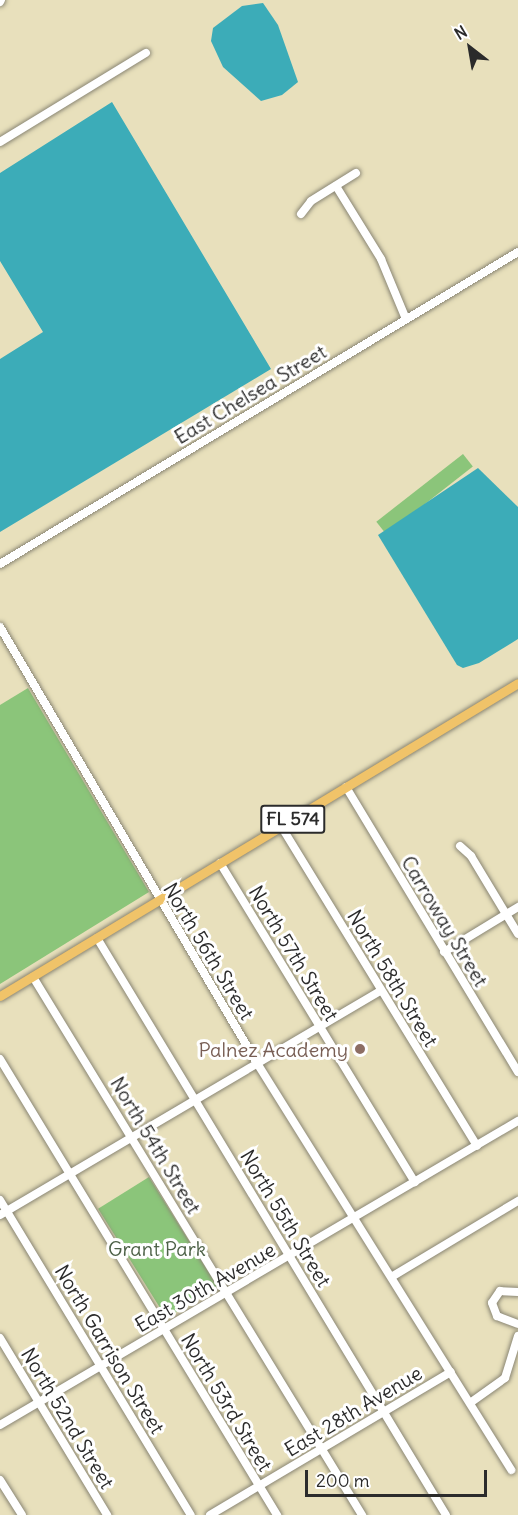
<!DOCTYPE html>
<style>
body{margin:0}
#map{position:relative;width:518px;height:1515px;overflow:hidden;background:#e8e0bc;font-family:Delius,sans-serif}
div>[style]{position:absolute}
.green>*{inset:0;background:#8bc57a;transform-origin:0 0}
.water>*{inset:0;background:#3cacb8}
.roads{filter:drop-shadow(0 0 2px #8a8674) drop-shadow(0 0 2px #8a8674)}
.minor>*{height:8px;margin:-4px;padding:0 4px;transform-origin:4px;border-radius:4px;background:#fff}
.major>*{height:9px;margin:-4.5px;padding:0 4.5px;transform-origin:4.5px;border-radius:4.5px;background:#f0c369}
.dots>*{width:16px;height:16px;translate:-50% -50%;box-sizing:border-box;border:3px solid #fff;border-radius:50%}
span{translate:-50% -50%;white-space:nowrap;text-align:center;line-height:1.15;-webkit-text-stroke:6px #fff;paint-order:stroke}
.shield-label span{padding:2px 4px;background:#fff;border:2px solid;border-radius:4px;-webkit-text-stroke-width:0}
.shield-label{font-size:18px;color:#2b2b2b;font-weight:700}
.street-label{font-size:20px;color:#2b2b2b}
.education-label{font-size:20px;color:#785e54}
.right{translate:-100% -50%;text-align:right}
.park-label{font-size:20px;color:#4d6147}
.north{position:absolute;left:440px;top:18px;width:60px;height:60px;-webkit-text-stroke:4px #fff;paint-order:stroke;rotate:329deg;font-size:16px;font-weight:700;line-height:24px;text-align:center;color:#2b2b2b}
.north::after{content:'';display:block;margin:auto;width:21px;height:27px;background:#2b2b2b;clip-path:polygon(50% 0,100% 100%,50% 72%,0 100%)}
.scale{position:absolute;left:305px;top:1470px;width:182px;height:27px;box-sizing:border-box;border:3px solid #2b2b2b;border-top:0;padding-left:8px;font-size:18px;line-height:21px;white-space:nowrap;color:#2b2b2b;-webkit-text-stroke:4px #fff;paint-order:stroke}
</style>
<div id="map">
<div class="green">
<i style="left:463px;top:454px;width:16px;height:110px;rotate:52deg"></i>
<i style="clip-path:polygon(28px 688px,149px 892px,0 984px,0 705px)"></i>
<i style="left:149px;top:1177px;width:129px;height:60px;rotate:58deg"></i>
</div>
<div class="water">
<i style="clip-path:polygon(263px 3px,278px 25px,298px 82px,282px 95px,261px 101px,223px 67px,211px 41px,213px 28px,242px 6px)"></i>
<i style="clip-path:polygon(112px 102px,271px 369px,0 532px,0 359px,43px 332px,0 261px,0 173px)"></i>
<i style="clip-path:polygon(478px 468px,518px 507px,518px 639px,479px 663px,463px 668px,457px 665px,378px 535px)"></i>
</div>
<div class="roads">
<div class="minor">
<i style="left:0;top:2px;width:2px;rotate:-63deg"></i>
<i style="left:0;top:142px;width:171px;rotate:-31.4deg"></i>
<i style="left:336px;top:186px;width:86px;rotate:58.3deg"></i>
<i style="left:381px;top:259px;width:65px;rotate:67.4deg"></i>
<i style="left:301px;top:214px;width:16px;rotate:-52deg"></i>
<i style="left:311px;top:201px;width:53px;rotate:-31.9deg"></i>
<i style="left:0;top:564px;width:605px;rotate:-31.06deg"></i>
<i style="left:0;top:627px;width:506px;rotate:59.48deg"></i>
<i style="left:257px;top:1063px;width:480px;rotate:58deg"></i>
<i style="left:346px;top:787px;width:333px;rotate:58.9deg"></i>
<i style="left:281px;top:826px;width:375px;rotate:58.5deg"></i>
<i style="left:460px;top:846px;width:15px;rotate:42deg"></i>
<i style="left:471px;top:856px;width:91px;rotate:58.9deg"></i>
<i style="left:220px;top:863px;width:374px;rotate:58.6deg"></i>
<i style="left:97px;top:938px;width:674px;rotate:58.83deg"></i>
<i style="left:444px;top:952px;width:87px;rotate:-31.3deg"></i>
<i style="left:33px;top:977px;width:631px;rotate:58.55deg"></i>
<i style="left:0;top:1059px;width:534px;rotate:58.72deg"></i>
<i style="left:0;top:1200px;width:368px;rotate:58.8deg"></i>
<i style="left:0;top:1215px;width:442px;rotate:-30.5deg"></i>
<i style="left:393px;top:1276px;width:146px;rotate:-31deg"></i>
<i style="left:518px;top:1292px;width:18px;rotate:-177deg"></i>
<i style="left:500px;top:1291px;width:14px;rotate:124deg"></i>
<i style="left:492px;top:1303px;width:14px;rotate:69deg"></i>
<i style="left:497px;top:1316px;width:22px;rotate:21deg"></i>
<i style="left:0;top:1338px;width:207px;rotate:58.8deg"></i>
<i style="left:470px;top:1403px;width:43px;rotate:-35.5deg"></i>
<i style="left:505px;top:1378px;width:44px;rotate:-72.8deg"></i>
<i style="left:0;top:1425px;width:601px;rotate:-30.41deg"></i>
<i style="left:0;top:1480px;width:41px;rotate:57.8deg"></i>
<i style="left:210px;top:1515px;width:280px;rotate:-30.7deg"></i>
</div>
<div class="major">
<i style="left:0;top:996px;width:605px;rotate:-31.14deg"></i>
</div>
</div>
<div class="dots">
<i style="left:360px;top:1049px;background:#8d6e63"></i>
</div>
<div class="shield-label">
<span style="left:293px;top:819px">FL 574</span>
</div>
<div class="street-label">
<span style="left:250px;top:394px;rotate:-31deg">East Chelsea Street</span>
<span style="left:445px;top:921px;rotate:59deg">Carroway Street</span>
<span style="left:209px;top:951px;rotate:59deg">North 56th Street</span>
<span style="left:294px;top:953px;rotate:59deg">North 57th Street</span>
<span style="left:393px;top:978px;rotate:59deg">North 58th Street</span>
<span style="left:156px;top:1145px;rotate:59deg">North 54th Street</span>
<span style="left:286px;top:1218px;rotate:59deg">North 55th Street</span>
<span style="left:205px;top:1287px;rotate:-30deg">East 30th Avenue</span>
<span style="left:110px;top:1349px;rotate:59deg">North Garrison Street</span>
<span style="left:227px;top:1402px;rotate:59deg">North 53rd Street</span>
<span style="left:353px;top:1411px;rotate:-31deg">East 28th Avenue</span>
<span style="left:68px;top:1418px;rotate:59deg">North 52nd Street</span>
</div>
<div class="education-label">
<span class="right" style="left:348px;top:1049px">Palnez Academy</span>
</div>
<div class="park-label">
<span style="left:157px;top:1248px">Grant Park</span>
</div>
<div class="north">N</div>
<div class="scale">200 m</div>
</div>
